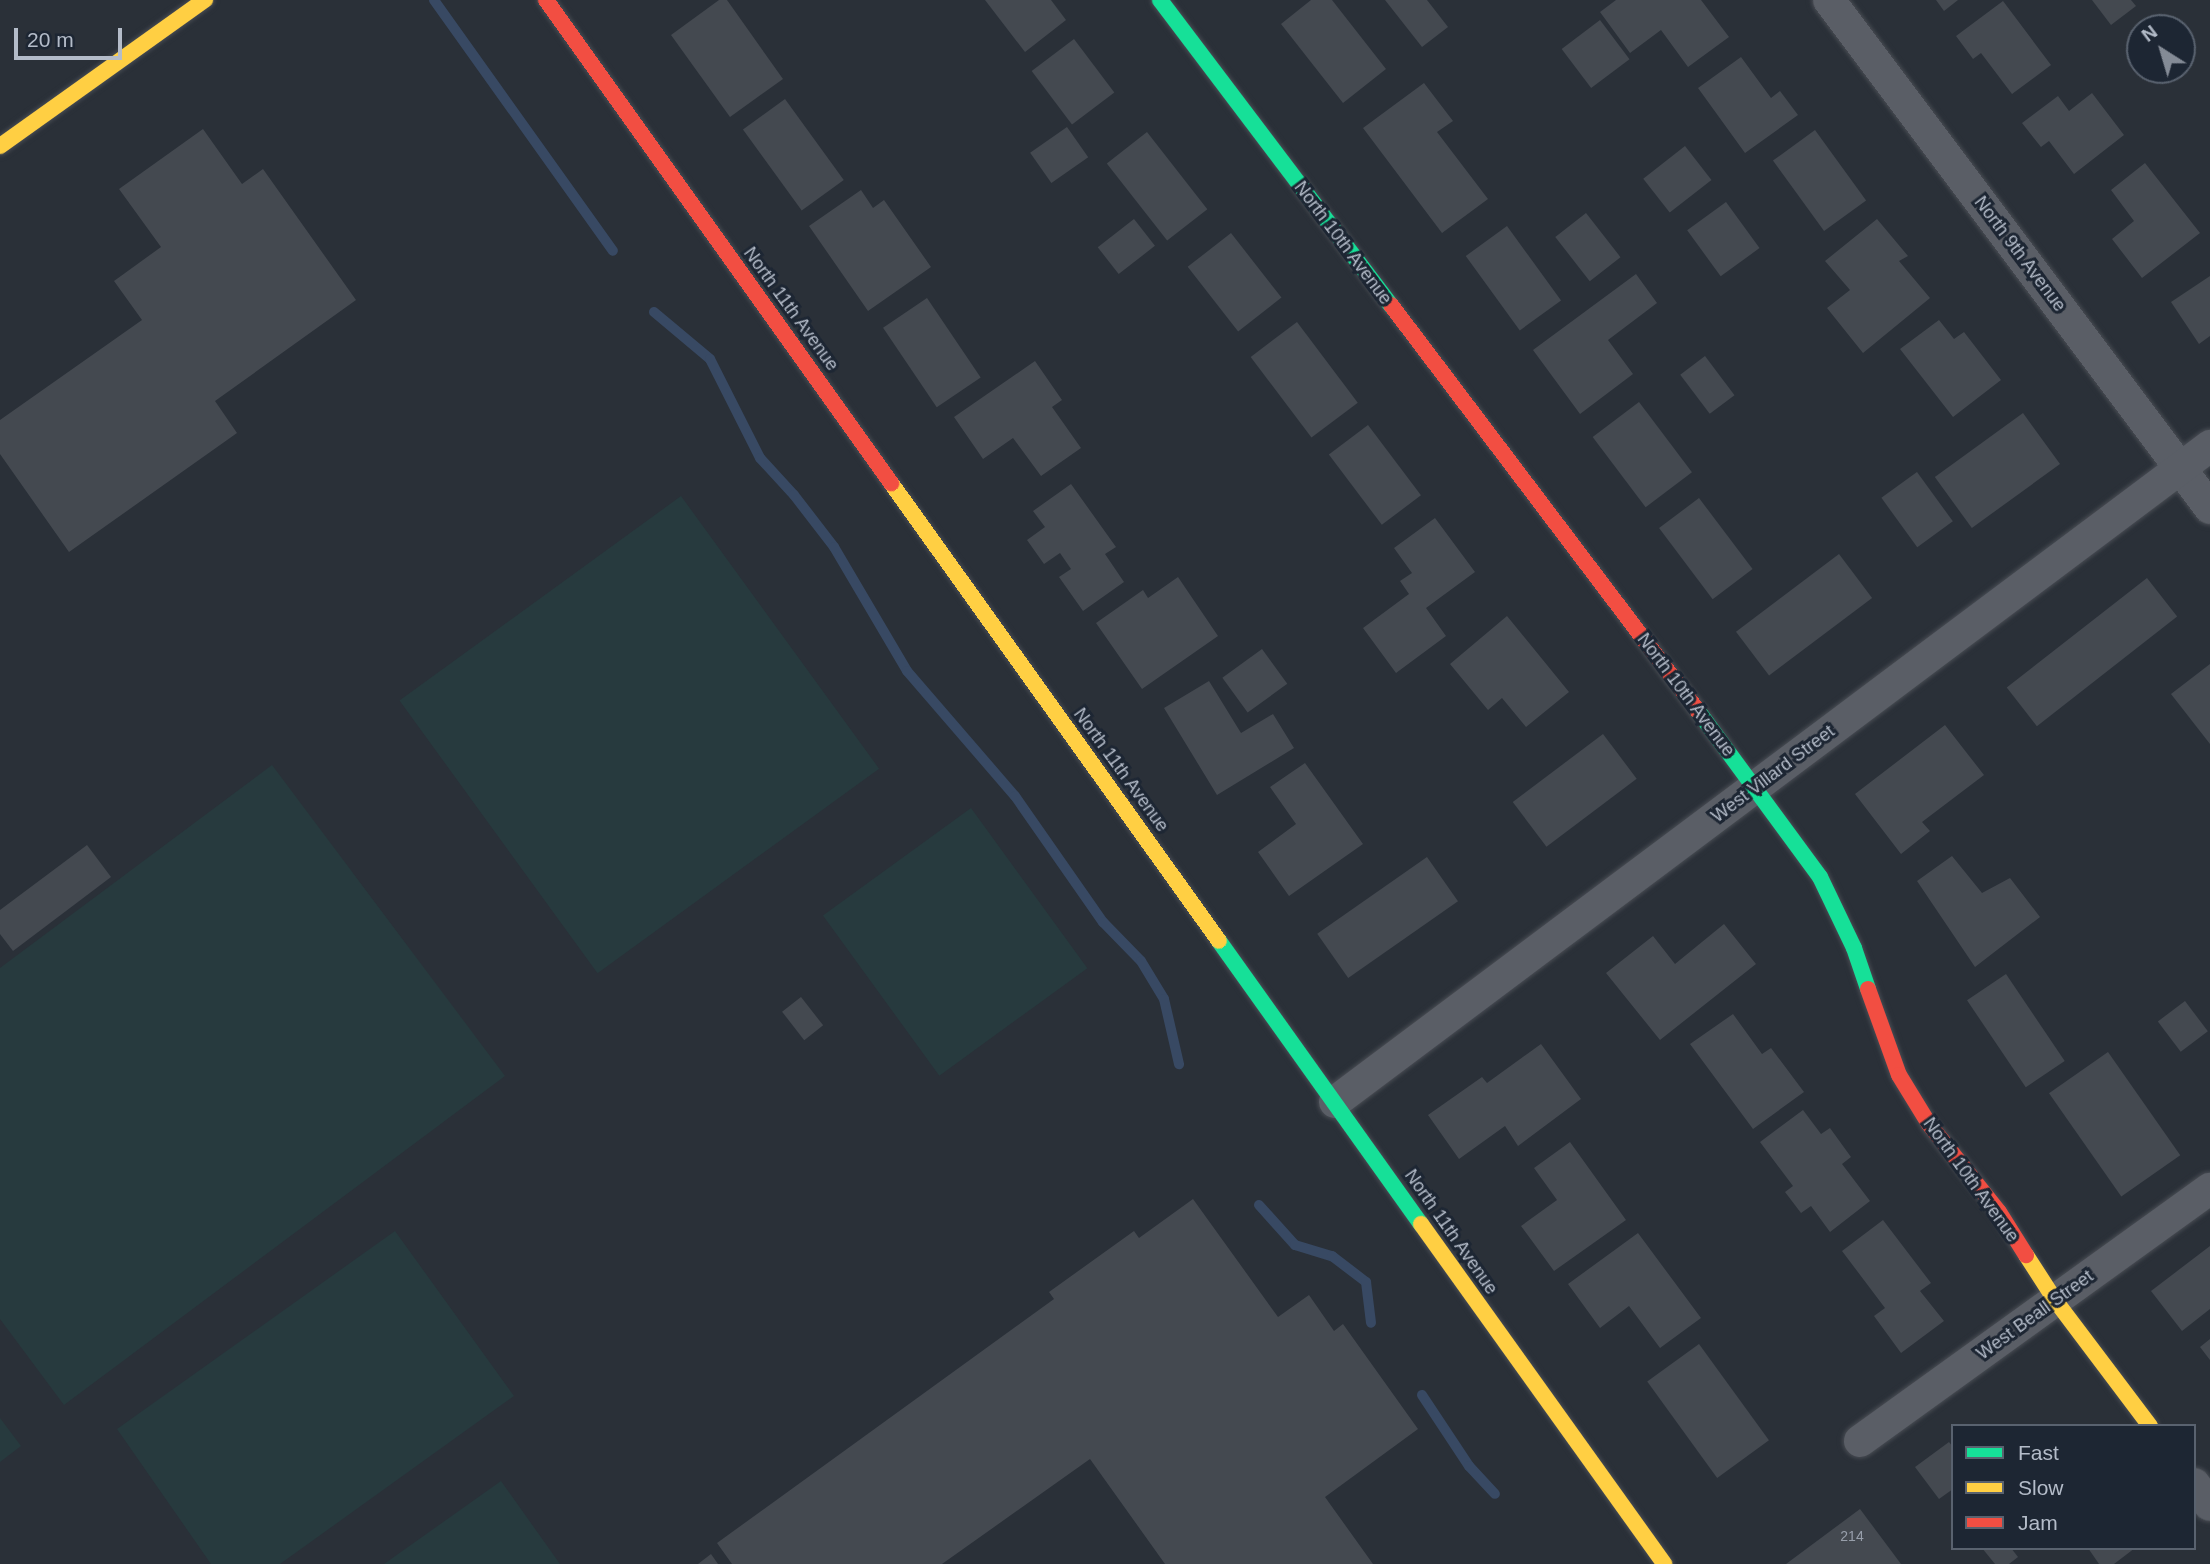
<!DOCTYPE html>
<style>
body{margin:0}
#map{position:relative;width:2210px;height:1564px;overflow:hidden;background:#2a3038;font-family:Arial,sans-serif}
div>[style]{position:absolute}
.green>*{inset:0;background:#273a3e;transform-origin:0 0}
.stream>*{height:10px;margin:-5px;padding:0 5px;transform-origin:5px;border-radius:5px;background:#384963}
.building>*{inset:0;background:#444950;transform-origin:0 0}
.roads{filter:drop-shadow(0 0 2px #484c53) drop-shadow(0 0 2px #484c53)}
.street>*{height:32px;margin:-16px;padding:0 16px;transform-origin:16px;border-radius:16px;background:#5a5e66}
.fast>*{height:16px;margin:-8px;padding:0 8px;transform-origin:8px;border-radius:8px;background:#16e098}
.slow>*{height:16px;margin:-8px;padding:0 8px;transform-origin:8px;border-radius:8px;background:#ffcf43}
.jam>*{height:16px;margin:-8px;padding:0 8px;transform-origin:8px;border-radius:8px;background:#f24e42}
span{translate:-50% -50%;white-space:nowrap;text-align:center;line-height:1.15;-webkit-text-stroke:6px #1d2633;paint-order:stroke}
.number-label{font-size:14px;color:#989fab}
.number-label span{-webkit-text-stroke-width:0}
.street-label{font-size:18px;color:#b4bcc9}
.legend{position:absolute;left:1951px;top:1424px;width:245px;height:126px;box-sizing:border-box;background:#1d2633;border:2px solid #59626f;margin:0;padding:9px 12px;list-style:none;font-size:21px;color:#b4bcc9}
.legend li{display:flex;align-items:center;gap:14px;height:35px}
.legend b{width:35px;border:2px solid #59626f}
.north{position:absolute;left:2126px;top:14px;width:70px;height:70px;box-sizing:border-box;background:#1d2633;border:2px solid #59626f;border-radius:50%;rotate:323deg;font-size:19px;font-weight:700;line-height:28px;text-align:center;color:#b4bcc9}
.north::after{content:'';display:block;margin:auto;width:24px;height:32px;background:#848b96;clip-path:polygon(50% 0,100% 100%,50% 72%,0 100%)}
.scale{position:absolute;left:14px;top:28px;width:108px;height:32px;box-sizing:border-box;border:4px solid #b4bcc9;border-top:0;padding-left:9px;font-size:21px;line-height:24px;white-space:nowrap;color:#b4bcc9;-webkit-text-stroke:5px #1d2633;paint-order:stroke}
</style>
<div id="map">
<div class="green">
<i style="left:681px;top:496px;width:337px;height:348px;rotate:54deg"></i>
<i style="clip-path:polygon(272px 765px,505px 1076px,64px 1405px,0 1319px,0 968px)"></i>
<i style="left:971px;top:808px;width:198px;height:183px;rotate:54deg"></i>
<i style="clip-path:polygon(395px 1231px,514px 1396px,280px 1564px,211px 1564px,117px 1429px)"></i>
<i style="clip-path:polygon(0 1418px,21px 1446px,0 1462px)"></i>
<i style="clip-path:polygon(501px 1481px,560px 1564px,384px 1564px)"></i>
</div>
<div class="stream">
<i style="left:434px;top:0;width:308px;rotate:54.5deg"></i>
<i style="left:654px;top:312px;width:73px;rotate:40deg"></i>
<i style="left:710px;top:359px;width:111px;rotate:63.2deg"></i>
<i style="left:760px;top:458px;width:50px;rotate:47.4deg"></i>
<i style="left:794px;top:495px;width:66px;rotate:52.4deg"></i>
<i style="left:834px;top:547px;width:144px;rotate:59.5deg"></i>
<i style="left:907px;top:671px;width:165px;rotate:49.2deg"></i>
<i style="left:1015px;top:796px;width:154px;rotate:55.1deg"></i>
<i style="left:1103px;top:922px;width:54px;rotate:45.7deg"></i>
<i style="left:1141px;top:961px;width:44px;rotate:58.8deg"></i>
<i style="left:1164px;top:999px;width:67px;rotate:77deg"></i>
<i style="left:1259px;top:1205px;width:54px;rotate:48deg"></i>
<i style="left:1295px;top:1245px;width:39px;rotate:17deg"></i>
<i style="left:1332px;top:1256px;width:43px;rotate:37.4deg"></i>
<i style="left:1366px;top:1282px;width:41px;rotate:83deg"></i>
<i style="left:1422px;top:1395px;width:85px;rotate:56.5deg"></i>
<i style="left:1469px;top:1466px;width:38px;rotate:47deg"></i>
</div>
<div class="building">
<i style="clip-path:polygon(719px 0,727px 0,783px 79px,730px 117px,671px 35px)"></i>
<i style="clip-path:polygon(985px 0,1051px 0,1066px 20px,1025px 52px)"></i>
<i style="clip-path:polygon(1311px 0,1332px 0,1386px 69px,1343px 103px,1281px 24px)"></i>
<i style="clip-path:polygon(1385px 0,1427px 0,1448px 27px,1422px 47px)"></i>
<i style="clip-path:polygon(1616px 0,1701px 0,1729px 37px,1688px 67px,1661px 30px,1630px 53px,1600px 12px)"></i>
<i style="clip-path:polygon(1936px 0,1958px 0,1944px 11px)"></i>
<i style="clip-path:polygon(2092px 0,2131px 0,2136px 6px,2111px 25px)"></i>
<i style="clip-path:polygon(2003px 1px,2051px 65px,2012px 94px,1981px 53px,1973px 59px,1956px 36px)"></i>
<i style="left:1600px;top:20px;width:49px;height:48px;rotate:53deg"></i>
<i style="left:1074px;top:39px;width:67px;height:53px;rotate:53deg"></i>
<i style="clip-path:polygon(1741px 57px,1771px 98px,1780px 91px,1798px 115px,1745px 153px,1698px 88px)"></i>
<i style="clip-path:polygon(1424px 83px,1453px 121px,1437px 132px,1488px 199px,1442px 233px,1363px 128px)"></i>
<i style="clip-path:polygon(2092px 93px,2124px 135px,2074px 174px,2049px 141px,2041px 147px,2022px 123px,2058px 96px,2069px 111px)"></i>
<i style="left:785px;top:99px;width:100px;height:52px;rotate:54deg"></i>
<i style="left:1067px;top:127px;width:37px;height:45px;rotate:55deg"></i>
<i style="clip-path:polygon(203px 129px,242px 184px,263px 169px,356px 300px,215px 401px,237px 433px,69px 552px,0 454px,0 420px,142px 320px,114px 281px,161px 247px,119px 189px)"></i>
<i style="left:1815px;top:130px;width:87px;height:52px;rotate:54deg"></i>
<i style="left:1147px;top:132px;width:98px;height:51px;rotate:52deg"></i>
<i style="left:1685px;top:146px;width:43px;height:53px;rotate:52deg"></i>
<i style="clip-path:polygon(2145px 163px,2200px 233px,2142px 278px,2112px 239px,2134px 221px,2111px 190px)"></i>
<i style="clip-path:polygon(861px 190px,873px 208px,884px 200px,931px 267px,868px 311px,809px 226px)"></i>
<i style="left:1726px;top:202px;width:57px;height:48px;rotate:54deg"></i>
<i style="left:1586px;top:213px;width:56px;height:39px;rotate:52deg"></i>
<i style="left:1134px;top:219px;width:34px;height:46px;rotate:52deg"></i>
<i style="clip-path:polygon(1877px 219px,1908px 256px,1899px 261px,1930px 298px,1863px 353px,1827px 308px,1850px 290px,1825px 261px)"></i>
<i style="left:1507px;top:226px;width:92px;height:51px;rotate:54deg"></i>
<i style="left:1231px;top:233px;width:82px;height:55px;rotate:52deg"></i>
<i style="clip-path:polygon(1636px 274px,1657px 303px,1608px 340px,1633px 374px,1580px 414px,1533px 350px)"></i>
<i style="clip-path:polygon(2210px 276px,2210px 336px,2199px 344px,2171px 302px)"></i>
<i style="left:927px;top:298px;width:96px;height:53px;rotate:56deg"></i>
<i style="clip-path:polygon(1939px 320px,1954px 339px,1964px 332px,2001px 380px,1953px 417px,1900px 349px)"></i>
<i style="left:1297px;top:322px;width:101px;height:58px;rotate:53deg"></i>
<i style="left:1705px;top:356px;width:49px;height:31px;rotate:53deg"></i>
<i style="clip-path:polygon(1035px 361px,1062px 400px,1052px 407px,1081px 448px,1041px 476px,1013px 438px,983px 459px,954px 417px)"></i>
<i style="left:1639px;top:402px;width:88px;height:58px;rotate:53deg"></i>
<i style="left:2023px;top:413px;width:63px;height:109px;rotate:54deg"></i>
<i style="left:1368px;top:425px;width:88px;height:49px;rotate:53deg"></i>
<i style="left:1917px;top:472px;width:61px;height:44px;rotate:54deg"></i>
<i style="clip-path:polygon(1071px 484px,1116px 547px,1105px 554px,1124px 582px,1083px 611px,1059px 577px,1071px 569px,1060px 553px,1044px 564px,1027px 540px,1045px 527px,1033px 511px)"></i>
<i style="left:1699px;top:498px;width:89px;height:50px;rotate:53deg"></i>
<i style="clip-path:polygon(1435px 518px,1475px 572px,1426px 608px,1446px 636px,1396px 673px,1363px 628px,1409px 594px,1400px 581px,1412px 573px,1394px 548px)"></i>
<i style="left:1839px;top:554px;width:55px;height:129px;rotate:53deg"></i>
<i style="clip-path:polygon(1178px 577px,1218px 636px,1142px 689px,1096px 623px,1143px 590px,1148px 598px)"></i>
<i style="left:2147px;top:578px;width:49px;height:178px;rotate:52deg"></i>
<i style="clip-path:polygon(1507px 616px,1569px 692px,1526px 727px,1502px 698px,1488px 710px,1450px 664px)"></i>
<i style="left:1262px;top:649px;width:43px;height:49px;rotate:54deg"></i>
<i style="clip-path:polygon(2210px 664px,2210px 744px,2171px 694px)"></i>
<i style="clip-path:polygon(1209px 681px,1241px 733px,1273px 714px,1294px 748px,1217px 795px,1164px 708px)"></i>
<i style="clip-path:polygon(1945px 725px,1984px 775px,1922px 822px,1930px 831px,1901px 854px,1855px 794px)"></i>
<i style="left:1603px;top:734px;width:56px;height:113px;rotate:53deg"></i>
<i style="clip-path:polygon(1305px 763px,1363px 844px,1289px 896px,1258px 852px,1296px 824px,1270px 787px)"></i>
<i style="clip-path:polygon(87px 845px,111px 877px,13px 951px,0 934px,0 910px)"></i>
<i style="clip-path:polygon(1952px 856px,1982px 893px,2010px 878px,2040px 917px,1975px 967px,1917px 881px)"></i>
<i style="left:1427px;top:857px;width:54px;height:134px;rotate:55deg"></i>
<i style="clip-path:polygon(1724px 924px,1756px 964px,1660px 1040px,1606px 973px,1653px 936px,1675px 964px)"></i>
<i style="left:2006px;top:974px;width:105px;height:47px;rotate:56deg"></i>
<i style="left:801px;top:997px;width:36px;height:24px;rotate:52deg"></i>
<i style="left:2185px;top:1001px;width:38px;height:34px;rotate:53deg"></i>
<i style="clip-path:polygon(1733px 1014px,1762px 1054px,1771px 1048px,1804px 1092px,1753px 1129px,1690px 1044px)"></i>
<i style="clip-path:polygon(1541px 1044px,1581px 1099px,1518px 1146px,1505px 1126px,1459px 1159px,1428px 1115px,1482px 1077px,1487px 1083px)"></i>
<i style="left:2108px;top:1052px;width:126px;height:72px;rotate:55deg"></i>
<i style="clip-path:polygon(1803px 1110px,1821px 1134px,1830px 1128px,1851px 1157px,1842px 1164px,1870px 1201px,1830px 1232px,1811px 1206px,1801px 1213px,1785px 1192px,1793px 1186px,1760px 1142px)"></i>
<i style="clip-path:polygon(1570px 1142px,1626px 1220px,1554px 1271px,1521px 1226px,1557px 1200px,1534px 1168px)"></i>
<i style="clip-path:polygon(1193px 1199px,1278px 1317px,1309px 1295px,1334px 1331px,1343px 1324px,1418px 1429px,1325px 1497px,1373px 1564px,1165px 1564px,1090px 1459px,942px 1564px,732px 1564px,717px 1543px,1054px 1299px,1049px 1292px,1134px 1231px,1139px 1238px)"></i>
<i style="clip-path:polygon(1883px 1220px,1931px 1283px,1920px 1291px,1944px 1321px,1901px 1353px,1874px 1316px,1885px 1308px,1842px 1251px)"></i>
<i style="clip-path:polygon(1638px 1233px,1701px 1318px,1660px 1348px,1629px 1306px,1600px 1328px,1568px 1284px)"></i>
<i style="clip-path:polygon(2210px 1246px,2210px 1309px,2182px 1331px,2151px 1291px)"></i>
<i style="clip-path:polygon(2210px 1339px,2210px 1360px,2200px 1347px)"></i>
<i style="left:1699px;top:1344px;width:119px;height:64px;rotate:54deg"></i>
<i style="clip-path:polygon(1949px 1442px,1953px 1447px,1953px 1489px,1939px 1499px,1915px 1467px)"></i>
<i style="clip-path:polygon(1860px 1509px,1901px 1564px,1786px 1564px)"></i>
<i style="clip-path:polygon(1982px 1548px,2011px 1548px,2018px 1557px,2009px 1564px,1995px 1564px)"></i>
<i style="clip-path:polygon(2088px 1548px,2135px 1548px,2114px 1564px,2099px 1564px)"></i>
<i style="clip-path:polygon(711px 1554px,718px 1564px,698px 1564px)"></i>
</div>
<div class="roads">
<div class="street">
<i style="left:1829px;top:0;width:635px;rotate:53.13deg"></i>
<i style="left:1335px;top:1102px;width:1094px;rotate:-36.86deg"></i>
<i style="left:1860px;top:1441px;width:431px;rotate:-35.8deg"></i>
<i style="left:2194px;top:1484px;width:26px;rotate:53deg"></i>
</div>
<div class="fast">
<i style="left:1160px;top:0;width:383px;rotate:52.9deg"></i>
<i style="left:1698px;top:711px;width:206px;rotate:53.7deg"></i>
<i style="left:1820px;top:877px;width:79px;rotate:64.4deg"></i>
<i style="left:1854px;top:948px;width:43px;rotate:71.1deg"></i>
<i style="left:1219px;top:941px;width:348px;rotate:54.5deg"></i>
</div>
<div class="slow">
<i style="left:0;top:146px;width:252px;rotate:-35.5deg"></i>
<i style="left:891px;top:483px;width:563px;rotate:54.39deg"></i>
<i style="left:1421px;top:1224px;width:418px;rotate:54.4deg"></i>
<i style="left:2026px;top:1255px;width:54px;rotate:57.2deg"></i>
<i style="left:2055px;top:1300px;width:158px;rotate:53deg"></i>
</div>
<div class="jam">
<i style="left:546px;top:0;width:594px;rotate:54.46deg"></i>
<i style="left:1391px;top:305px;width:509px;rotate:52.9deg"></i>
<i style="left:1868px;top:989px;width:91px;rotate:70.2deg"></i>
<i style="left:1899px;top:1075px;width:57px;rotate:58.5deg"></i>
<i style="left:1929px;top:1124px;width:112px;rotate:51.5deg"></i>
<i style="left:1999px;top:1212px;width:51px;rotate:57.9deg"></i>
</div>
</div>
<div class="number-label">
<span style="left:1852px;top:1536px">214</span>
</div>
<div class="street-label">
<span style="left:1343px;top:243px;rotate:53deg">North 10th Avenue</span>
<span style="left:2020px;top:254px;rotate:53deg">North 9th Avenue</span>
<span style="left:791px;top:309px;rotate:54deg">North 11th Avenue</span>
<span style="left:1686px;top:695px;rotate:53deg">North 10th Avenue</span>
<span style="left:1121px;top:770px;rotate:54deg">North 11th Avenue</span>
<span style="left:1773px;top:774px;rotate:-37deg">West Villard Street</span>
<span style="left:1971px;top:1180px;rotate:54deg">North 10th Avenue</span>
<span style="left:1451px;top:1232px;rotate:55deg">North 11th Avenue</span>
<span style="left:2035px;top:1315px;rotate:-36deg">West Beall Street</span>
</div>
<ul class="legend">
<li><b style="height:9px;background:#16e098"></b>Fast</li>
<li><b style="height:9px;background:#ffcf43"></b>Slow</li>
<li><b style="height:9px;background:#f24e42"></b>Jam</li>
</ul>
<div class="north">N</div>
<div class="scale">20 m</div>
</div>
